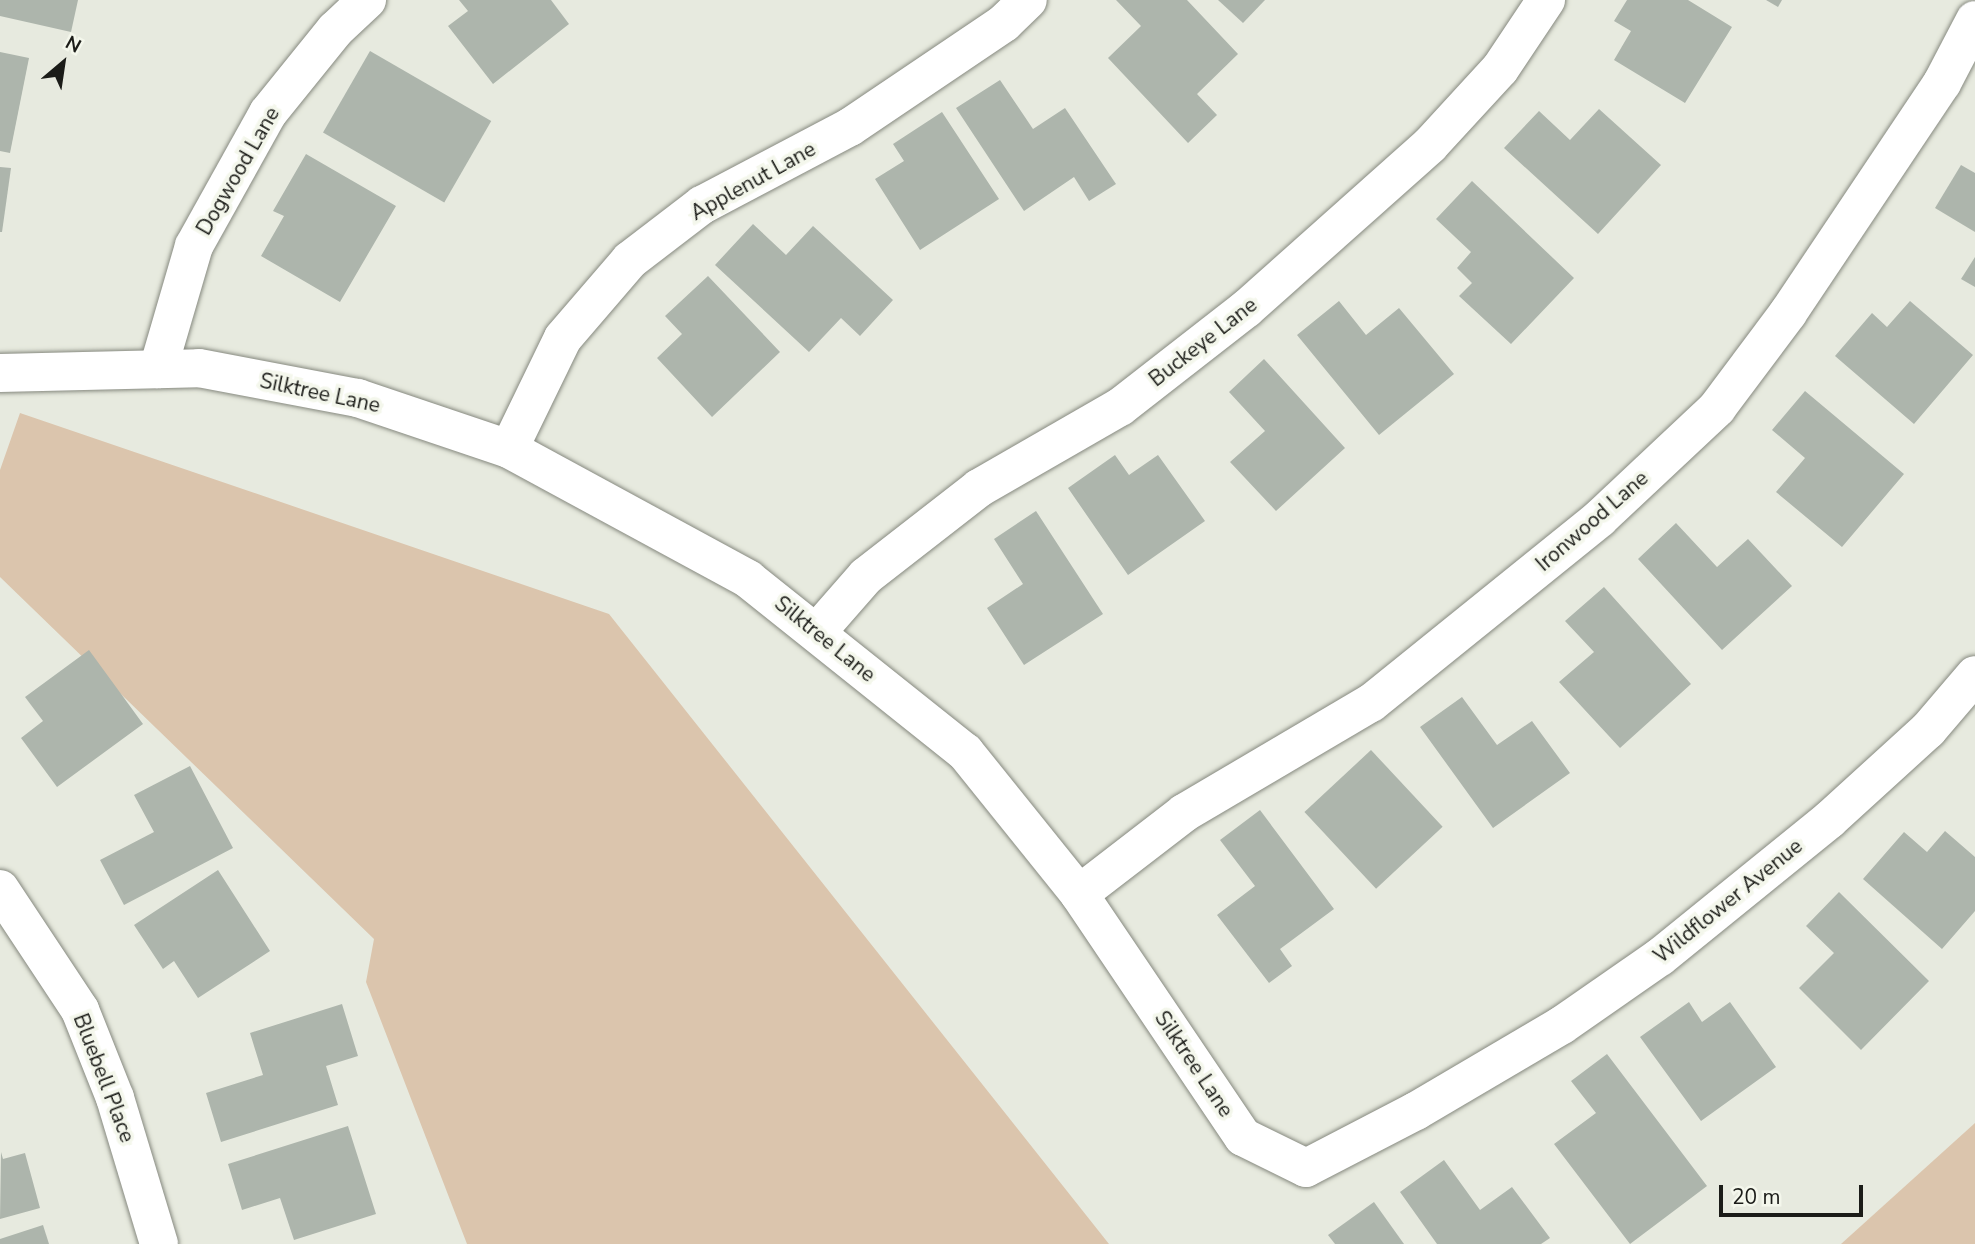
<!DOCTYPE html>
<style>
body{margin:0}
#map{position:relative;width:1975px;height:1244px;overflow:hidden;background:#e7eadf;font-family:"Nunito Sans",sans-serif}
div>[style]{position:absolute}
.green>*{inset:0;background:#dbc5ad}
.building>*{inset:0;background:#adb5ac;transform-origin:0 0}
.roads{filter:drop-shadow(0 0 2px #86897f) drop-shadow(0 0 2px #86897f)}
.minor>*{height:38px;margin:-19px;padding:0 19px;transform-origin:19px;border-radius:19px;background:#fff}
span{translate:-50% -50%;white-space:nowrap;text-align:center;line-height:1.15;-webkit-text-stroke:7px #f4f7ec;paint-order:stroke}
.street-label{font-size:21px;color:#1b1c18}
.north{position:absolute;left:28px;top:28px;width:70px;height:70px;-webkit-text-stroke:5px #f4f7ec;paint-order:stroke;rotate:29deg;font-size:19px;font-weight:700;line-height:28px;text-align:center;color:#1b1c18}
.north::after{content:'';display:block;margin:auto;width:24px;height:32px;background:#1b1c18;clip-path:polygon(50% 0,100% 100%,50% 72%,0 100%)}
.scale{position:absolute;left:1719px;top:1185px;width:144px;height:32px;box-sizing:border-box;border:4px solid #1b1c18;border-top:0;padding-left:9px;font-size:21px;line-height:24px;white-space:nowrap;color:#1b1c18;-webkit-text-stroke:5px #f4f7ec;paint-order:stroke}
</style>
<div id="map">
<div class="green">
<i style="clip-path:polygon(20px 413px,609px 614px,1109px 1244px,467px 1244px,366px 982px,374px 939px,0 577px,0 470px)"></i>
<i style="clip-path:polygon(1975px 1123px,1975px 1244px,1841px 1244px)"></i>
</div>
<div class="building">
<i style="clip-path:polygon(0 0,78px 0,71px 32px,0 16px)"></i>
<i style="clip-path:polygon(459px 0,551px 0,569px 24px,493px 84px,448px 26px,468px 11px)"></i>
<i style="clip-path:polygon(1116px 0,1187px 0,1238px 54px,1197px 94px,1217px 115px,1188px 143px,1108px 58px,1141px 26px)"></i>
<i style="clip-path:polygon(1218px 0,1265px 0,1243px 23px)"></i>
<i style="clip-path:polygon(1627px 0,1688px 0,1732px 27px,1685px 103px,1614px 60px,1631px 31px,1614px 21px)"></i>
<i style="clip-path:polygon(1766px 0,1782px 0,1778px 7px)"></i>
<i style="left:370px;top:51px;width:140px;height:94px;rotate:30deg"></i>
<i style="clip-path:polygon(0 52px,29px 58px,10px 153px,0 151px)"></i>
<i style="clip-path:polygon(1000px 80px,1033px 129px,1065px 108px,1116px 184px,1089px 201px,1074px 177px,1024px 211px,956px 108px)"></i>
<i style="clip-path:polygon(1599px 109px,1661px 165px,1598px 234px,1504px 148px,1539px 111px,1570px 140px)"></i>
<i style="clip-path:polygon(942px 112px,999px 199px,920px 250px,875px 179px,904px 161px,893px 144px)"></i>
<i style="clip-path:polygon(306px 154px,396px 206px,340px 302px,261px 256px,284px 216px,273px 211px)"></i>
<i style="clip-path:polygon(1961px 165px,1975px 173px,1975px 232px,1935px 208px)"></i>
<i style="clip-path:polygon(0 167px,11px 168px,2px 232px,0 232px)"></i>
<i style="clip-path:polygon(1472px 181px,1574px 278px,1511px 344px,1459px 296px,1472px 283px,1457px 268px,1471px 252px,1436px 219px)"></i>
<i style="clip-path:polygon(753px 224px,786px 255px,813px 226px,893px 300px,860px 336px,841px 318px,809px 352px,715px 265px)"></i>
<i style="clip-path:polygon(1975px 257px,1975px 287px,1961px 279px)"></i>
<i style="clip-path:polygon(708px 276px,780px 352px,712px 417px,657px 358px,682px 334px,665px 316px)"></i>
<i style="clip-path:polygon(1339px 301px,1366px 335px,1399px 308px,1454px 374px,1379px 435px,1297px 335px)"></i>
<i style="clip-path:polygon(1910px 301px,1973px 355px,1914px 424px,1835px 356px,1872px 313px,1887px 327px)"></i>
<i style="clip-path:polygon(1264px 359px,1345px 448px,1276px 511px,1230px 462px,1265px 431px,1229px 392px)"></i>
<i style="clip-path:polygon(1805px 391px,1904px 474px,1842px 547px,1776px 492px,1805px 458px,1772px 430px)"></i>
<i style="clip-path:polygon(1115px 455px,1129px 475px,1158px 455px,1205px 521px,1128px 575px,1068px 488px)"></i>
<i style="clip-path:polygon(1036px 511px,1103px 614px,1024px 665px,987px 608px,1023px 584px,994px 539px)"></i>
<i style="clip-path:polygon(1676px 523px,1717px 567px,1748px 539px,1792px 586px,1722px 650px,1638px 559px)"></i>
<i style="clip-path:polygon(1604px 587px,1691px 684px,1620px 748px,1559px 682px,1594px 652px,1565px 621px)"></i>
<i style="clip-path:polygon(89px 650px,143px 724px,57px 787px,21px 738px,43px 721px,25px 697px)"></i>
<i style="clip-path:polygon(1462px 697px,1497px 745px,1532px 721px,1570px 773px,1493px 828px,1420px 727px)"></i>
<i style="left:1371px;top:750px;width:105px;height:91px;rotate:47deg"></i>
<i style="clip-path:polygon(190px 766px,233px 848px,124px 905px,100px 860px,154px 832px,134px 795px)"></i>
<i style="clip-path:polygon(1260px 810px,1334px 909px,1280px 949px,1292px 966px,1269px 983px,1217px 915px,1255px 886px,1220px 840px)"></i>
<i style="clip-path:polygon(1945px 831px,1975px 857px,1975px 911px,1942px 949px,1863px 879px,1904px 832px,1927px 852px)"></i>
<i style="clip-path:polygon(218px 870px,270px 951px,198px 998px,174px 961px,163px 969px,134px 925px)"></i>
<i style="clip-path:polygon(1839px 892px,1929px 981px,1861px 1050px,1799px 988px,1834px 953px,1806px 926px)"></i>
<i style="clip-path:polygon(1689px 1002px,1702px 1022px,1730px 1002px,1776px 1067px,1701px 1121px,1640px 1037px)"></i>
<i style="clip-path:polygon(342px 1004px,358px 1056px,326px 1066px,338px 1105px,221px 1142px,206px 1093px,263px 1075px,250px 1033px)"></i>
<i style="clip-path:polygon(1607px 1054px,1707px 1186px,1630px 1244px,1554px 1144px,1596px 1113px,1571px 1081px)"></i>
<i style="clip-path:polygon(348px 1126px,376px 1214px,294px 1240px,280px 1198px,242px 1210px,228px 1164px)"></i>
<i style="clip-path:polygon(1px 1152px,3px 1159px,25px 1153px,40px 1208px,0 1219px)"></i>
<i style="clip-path:polygon(1444px 1160px,1480px 1210px,1512px 1187px,1550px 1238px,1541px 1244px,1437px 1244px,1400px 1192px)"></i>
<i style="clip-path:polygon(1374px 1202px,1404px 1244px,1335px 1244px,1328px 1235px)"></i>
<i style="clip-path:polygon(43px 1225px,49px 1244px,0 1244px,0 1239px)"></i>
</div>
<div class="roads">
<div class="minor">
<i style="left:158px;top:369px;width:128px;rotate:-73.7deg"></i>
<i style="left:194px;top:246px;width:152px;rotate:-60.9deg"></i>
<i style="left:268px;top:113px;width:107px;rotate:-51.1deg"></i>
<i style="left:335px;top:30px;width:44px;rotate:-43.2deg"></i>
<i style="left:0;top:373px;width:199px;rotate:-1.4deg"></i>
<i style="left:199px;top:368px;width:162px;rotate:10.7deg"></i>
<i style="left:358px;top:398px;width:159px;rotate:18.7deg"></i>
<i style="left:509px;top:449px;width:272px;rotate:28.5deg"></i>
<i style="left:748px;top:579px;width:278px;rotate:38.6deg"></i>
<i style="left:965px;top:752px;width:182px;rotate:51.2deg"></i>
<i style="left:1079px;top:894px;width:293px;rotate:56deg"></i>
<i style="left:1243px;top:1137px;width:70px;rotate:26.2deg"></i>
<i style="left:1306px;top:1168px;width:124px;rotate:-27.4deg"></i>
<i style="left:1416px;top:1111px;width:169px;rotate:-30.5deg"></i>
<i style="left:1562px;top:1025px;width:119px;rotate:-34.8deg"></i>
<i style="left:1660px;top:957px;width:218px;rotate:-39deg"></i>
<i style="left:1829px;top:820px;width:134px;rotate:-42.3deg"></i>
<i style="left:1928px;top:730px;width:72px;rotate:-49.5deg"></i>
<i style="left:509px;top:449px;width:123px;rotate:-64.1deg"></i>
<i style="left:563px;top:338px;width:103px;rotate:-49.3deg"></i>
<i style="left:630px;top:260px;width:91px;rotate:-37.4deg"></i>
<i style="left:702px;top:205px;width:167px;rotate:-27.8deg"></i>
<i style="left:850px;top:127px;width:186px;rotate:-34deg"></i>
<i style="left:1004px;top:23px;width:33px;rotate:-44deg"></i>
<i style="left:817px;top:632px;width:74px;rotate:-48.8deg"></i>
<i style="left:866px;top:576px;width:143px;rotate:-37.9deg"></i>
<i style="left:979px;top:488px;width:163px;rotate:-29.9deg"></i>
<i style="left:1120px;top:407px;width:160px;rotate:-37.9deg"></i>
<i style="left:1246px;top:309px;width:246px;rotate:-41.7deg"></i>
<i style="left:1430px;top:145px;width:103px;rotate:-47.4deg"></i>
<i style="left:1500px;top:69px;width:83px;rotate:-56.3deg"></i>
<i style="left:0;top:889px;width:145px;rotate:56.5deg"></i>
<i style="left:80px;top:1010px;width:95px;rotate:68.3deg"></i>
<i style="left:115px;top:1098px;width:152px;rotate:73.2deg"></i>
<i style="left:1079px;top:894px;width:133px;rotate:-37.6deg"></i>
<i style="left:1184px;top:813px;width:217px;rotate:-30.5deg"></i>
<i style="left:1371px;top:703px;width:294px;rotate:-38.9deg"></i>
<i style="left:1600px;top:518px;width:161px;rotate:-43.2deg"></i>
<i style="left:1717px;top:408px;width:119px;rotate:-53.2deg"></i>
<i style="left:1788px;top:313px;width:277px;rotate:-56.2deg"></i>
<i style="left:1942px;top:83px;width:71px;rotate:-62.4deg"></i>
</div>
</div>
<div class="street-label">
<span style="left:238px;top:171px;rotate:-60deg">Dogwood Lane</span>
<span style="left:753px;top:181px;rotate:-29deg">Applenut Lane</span>
<span style="left:1203px;top:342px;rotate:-38deg">Buckeye Lane</span>
<span style="left:320px;top:393px;rotate:12deg">Silktree Lane</span>
<span style="left:1592px;top:521px;rotate:-41deg">Ironwood Lane</span>
<span style="left:825px;top:639px;rotate:39deg">Silktree Lane</span>
<span style="left:1728px;top:901px;rotate:-39deg">Wildflower Avenue</span>
<span style="left:1194px;top:1064px;rotate:56deg">Silktree Lane</span>
<span style="left:104px;top:1078px;rotate:69deg">Bluebell Place</span>
</div>
<div class="north">N</div>
<div class="scale">20 m</div>
</div>
